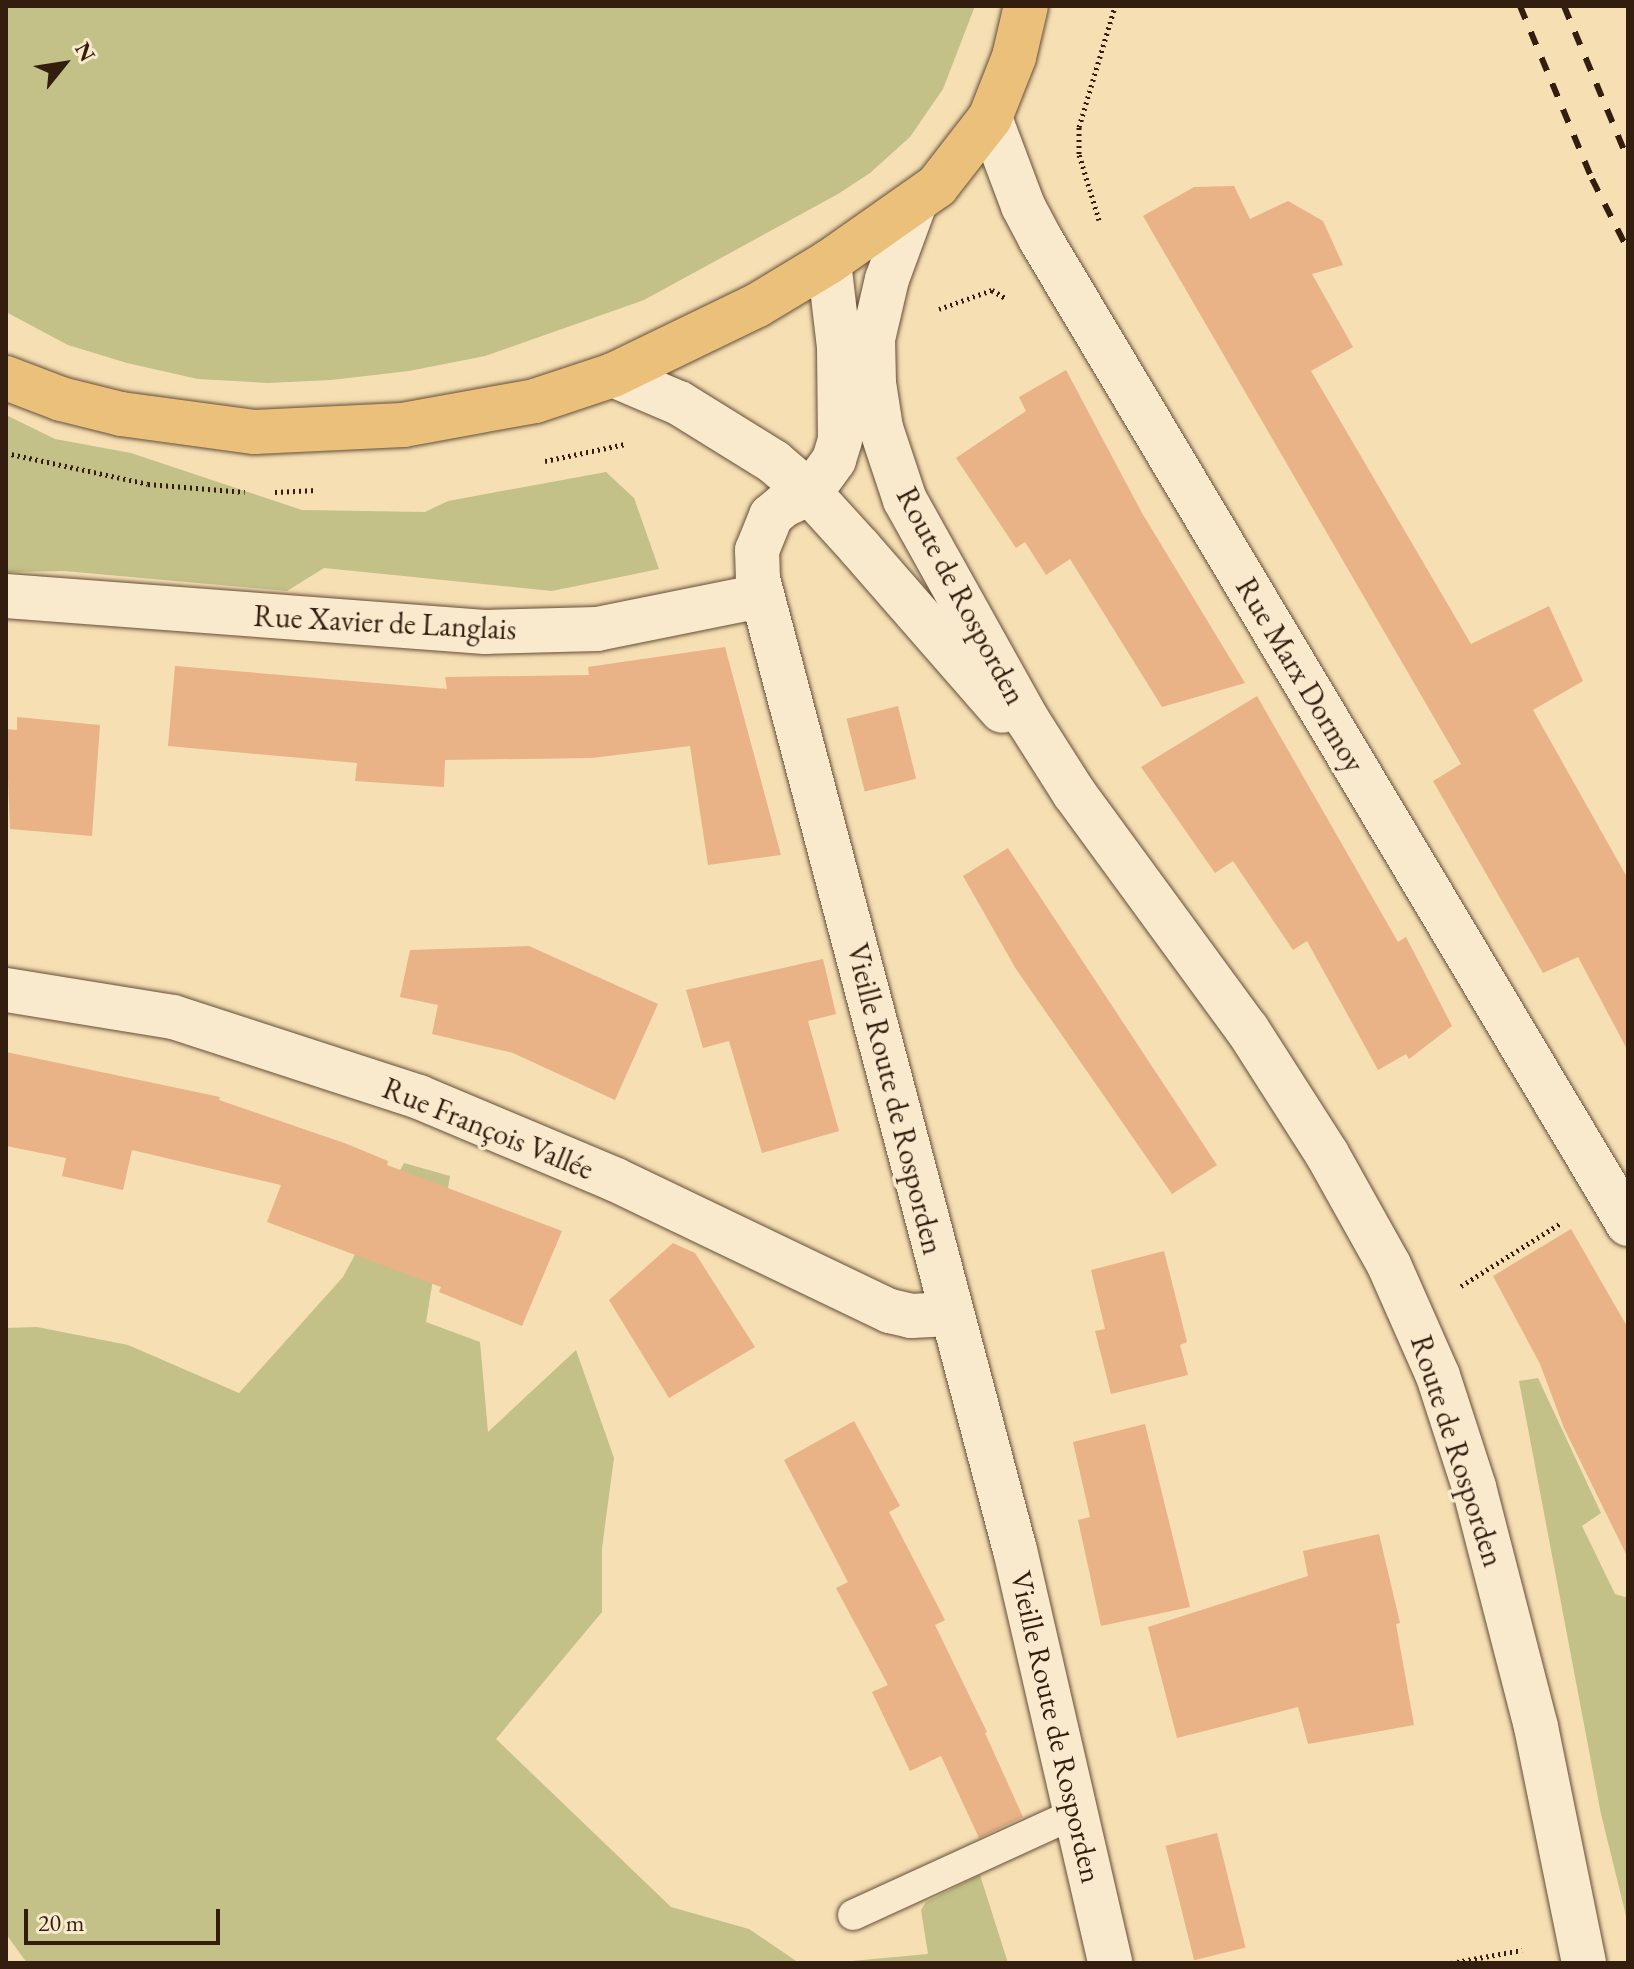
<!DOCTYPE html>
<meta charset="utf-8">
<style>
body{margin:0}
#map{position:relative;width:1634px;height:1969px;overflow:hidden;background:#f6dfb3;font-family:"EB Garamond",serif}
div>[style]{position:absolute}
.green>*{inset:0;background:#c3c088}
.building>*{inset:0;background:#e9b287;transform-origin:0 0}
.path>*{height:5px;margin-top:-2.5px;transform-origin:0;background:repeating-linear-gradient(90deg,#331d0f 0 2px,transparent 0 6px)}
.roads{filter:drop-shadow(0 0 2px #644e38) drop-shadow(0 0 2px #644e38)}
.service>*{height:30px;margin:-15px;padding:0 15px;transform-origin:15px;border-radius:15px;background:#f9eace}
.minor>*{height:44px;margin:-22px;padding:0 22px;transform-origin:22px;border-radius:22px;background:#f9eace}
.secondary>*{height:44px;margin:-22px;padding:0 22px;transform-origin:22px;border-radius:22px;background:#f9eace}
.primary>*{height:44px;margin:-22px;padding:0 22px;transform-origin:22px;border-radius:22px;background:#ebc07a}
.rail>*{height:6px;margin-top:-3px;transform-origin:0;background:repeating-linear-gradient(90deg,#331d0f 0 14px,transparent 0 28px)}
span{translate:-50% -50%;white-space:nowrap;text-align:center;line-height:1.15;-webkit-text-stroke:7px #f9eace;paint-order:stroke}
.street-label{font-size:30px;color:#331d0f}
.frame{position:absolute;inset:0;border:8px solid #331d0f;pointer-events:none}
.north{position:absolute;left:24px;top:24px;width:80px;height:80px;-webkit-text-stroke:6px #f9eace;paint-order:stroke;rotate:60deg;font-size:22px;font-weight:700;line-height:32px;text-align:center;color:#331d0f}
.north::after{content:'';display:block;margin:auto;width:28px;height:36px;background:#331d0f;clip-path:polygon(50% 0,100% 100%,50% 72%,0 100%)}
.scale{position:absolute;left:24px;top:1909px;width:196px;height:36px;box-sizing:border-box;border:4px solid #331d0f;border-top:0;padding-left:10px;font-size:24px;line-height:28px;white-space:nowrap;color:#331d0f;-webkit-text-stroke:6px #f9eace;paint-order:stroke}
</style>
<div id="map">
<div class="green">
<i style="clip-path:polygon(6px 6px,975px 6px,943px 89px,910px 137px,870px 173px,838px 194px,644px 300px,485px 356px,409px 371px,331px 380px,268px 383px,198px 379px,127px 363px,68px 345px,6px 312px)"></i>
<i style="clip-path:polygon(6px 415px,55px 439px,131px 453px,302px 510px,425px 512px,448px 501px,606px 472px,634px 498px,659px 569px,552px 591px,324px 568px,287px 591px,64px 571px,6px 572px)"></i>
<i style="clip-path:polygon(404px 1163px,450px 1176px,426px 1322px,480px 1342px,488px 1432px,576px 1350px,614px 1458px,602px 1548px,602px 1612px,496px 1739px,671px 1907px,749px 1929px,799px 1963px,27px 1963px,6px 1934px,6px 1328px,37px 1327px,128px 1345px,239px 1393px,343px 1277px)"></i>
<i style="clip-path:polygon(1538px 1378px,1601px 1513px,1582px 1526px,1615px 1594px,1628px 1598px,1628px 1924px,1601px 1814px,1519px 1381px)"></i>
<i style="clip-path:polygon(980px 1875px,1008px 1963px,830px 1963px,928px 1954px,921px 1910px,926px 1902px)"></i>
</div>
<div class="building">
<i style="clip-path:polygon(1234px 186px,1250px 219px,1288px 201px,1323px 221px,1343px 265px,1312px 274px,1353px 347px,1311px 371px,1471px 644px,1549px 606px,1583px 681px,1533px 710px,1628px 879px,1628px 1051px,1578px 957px,1543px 973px,1433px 781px,1461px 764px,1143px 216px,1194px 187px)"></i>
<i style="clip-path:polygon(1066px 370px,1142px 513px,1245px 683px,1162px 707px,1070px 559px,1046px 575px,1025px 542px,1016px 548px,956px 458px,1026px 411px,1019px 397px)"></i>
<i style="clip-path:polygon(725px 647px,781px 855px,708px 865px,690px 746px,592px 758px,445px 760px,444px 787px,355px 781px,357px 763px,168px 746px,175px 666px,447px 689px,445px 677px,589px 675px,588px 667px)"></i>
<i style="clip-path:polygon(1257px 696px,1398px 942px,1406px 937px,1452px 1026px,1409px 1059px,1406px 1054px,1378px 1070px,1307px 941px,1293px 950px,1233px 861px,1215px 873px,1141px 767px)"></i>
<i style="left:898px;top:706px;width:75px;height:53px;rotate:76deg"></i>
<i style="clip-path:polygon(17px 717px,100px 725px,92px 836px,10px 829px,6px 729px,17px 730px)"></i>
<i style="clip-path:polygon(1008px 848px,1217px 1165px,1172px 1194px,1016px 969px,963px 876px)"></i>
<i style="clip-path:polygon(529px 946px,658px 1004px,615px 1100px,513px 1053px,432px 1034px,438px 1005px,400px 997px,410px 950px)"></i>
<i style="clip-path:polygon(823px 959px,836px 1014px,808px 1021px,839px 1131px,762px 1153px,729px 1041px,703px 1048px,686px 990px)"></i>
<i style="clip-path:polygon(6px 1052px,220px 1097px,219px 1100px,347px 1144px,388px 1161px,387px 1165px,562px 1231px,522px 1326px,439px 1292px,441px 1287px,267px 1222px,281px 1185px,132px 1150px,123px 1190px,62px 1176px,66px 1158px,6px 1146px)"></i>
<i style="clip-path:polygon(1571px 1229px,1628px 1328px,1628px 1558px,1564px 1428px,1540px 1364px,1493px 1276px)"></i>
<i style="clip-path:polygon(673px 1243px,695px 1253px,755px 1347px,669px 1398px,609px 1300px)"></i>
<i style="clip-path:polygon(1164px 1251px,1187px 1342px,1180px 1345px,1188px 1375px,1111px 1394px,1095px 1331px,1105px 1329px,1091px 1270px)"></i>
<i style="clip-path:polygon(854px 1421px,900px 1506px,889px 1512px,945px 1620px,935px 1625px,987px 1732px,985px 1733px,1023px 1817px,979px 1838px,941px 1756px,910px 1771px,872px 1692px,888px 1685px,836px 1588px,848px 1582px,784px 1460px)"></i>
<i style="clip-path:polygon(1145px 1424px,1190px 1607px,1101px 1626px,1078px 1520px,1090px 1517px,1073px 1442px)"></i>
<i style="clip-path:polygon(1379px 1534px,1400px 1623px,1396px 1624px,1414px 1725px,1308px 1744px,1298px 1707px,1177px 1738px,1148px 1627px,1308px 1576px,1303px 1551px)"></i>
<i style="left:1217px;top:1833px;width:118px;height:53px;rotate:76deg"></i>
</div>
<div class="path">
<i style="left:1099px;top:220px;width:69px;rotate:-106.9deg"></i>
<i style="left:1079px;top:154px;width:27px;rotate:-90deg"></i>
<i style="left:1079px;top:127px;width:126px;rotate:-73.4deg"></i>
<i style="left:939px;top:309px;width:56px;rotate:-19.7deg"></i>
<i style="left:992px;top:290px;width:17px;rotate:31deg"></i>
<i style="left:6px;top:453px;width:145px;rotate:12.3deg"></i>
<i style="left:148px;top:484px;width:97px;rotate:4.7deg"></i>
<i style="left:545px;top:461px;width:82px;rotate:-12deg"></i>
<i style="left:275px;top:492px;width:42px;rotate:-2.7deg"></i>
<i style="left:1461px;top:1286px;width:118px;rotate:-32.2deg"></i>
<i style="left:1451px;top:1963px;width:72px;rotate:-10.4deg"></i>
</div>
<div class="roads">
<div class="service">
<i style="left:853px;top:1915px;width:245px;rotate:-24.6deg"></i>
</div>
<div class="minor">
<i style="left:990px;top:118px;width:94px;rotate:69.4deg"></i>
<i style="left:1023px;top:206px;width:38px;rotate:62deg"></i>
<i style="left:1041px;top:240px;width:1146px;rotate:59.18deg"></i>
<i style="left:829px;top:262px;width:86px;rotate:83.3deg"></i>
<i style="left:839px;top:347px;width:93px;rotate:89.4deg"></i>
<i style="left:840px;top:440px;width:21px;rotate:107deg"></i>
<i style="left:834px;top:460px;width:41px;rotate:126deg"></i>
<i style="left:810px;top:493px;width:29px;rotate:155deg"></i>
<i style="left:784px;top:505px;width:17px;rotate:140deg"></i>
<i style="left:771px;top:516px;width:37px;rotate:112deg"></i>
<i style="left:757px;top:550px;width:29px;rotate:88deg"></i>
<i style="left:758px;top:579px;width:1004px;rotate:75.18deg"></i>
<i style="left:1015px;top:1550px;width:424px;rotate:77deg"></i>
<i style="left:6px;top:596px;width:480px;rotate:4.3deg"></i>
<i style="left:485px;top:632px;width:112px;rotate:-1.5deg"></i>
<i style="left:597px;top:629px;width:167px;rotate:-11.4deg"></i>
<i style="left:6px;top:990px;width:169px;rotate:9.2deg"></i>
<i style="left:173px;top:1017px;width:259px;rotate:18deg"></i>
<i style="left:419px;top:1097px;width:212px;rotate:22.8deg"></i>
<i style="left:614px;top:1179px;width:306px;rotate:25.6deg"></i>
<i style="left:890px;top:1311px;width:22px;rotate:13deg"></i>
<i style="left:911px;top:1316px;width:40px;rotate:-2.9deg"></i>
</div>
<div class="secondary">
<i style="left:915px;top:203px;width:81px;rotate:110.2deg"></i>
<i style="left:887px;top:279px;width:62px;rotate:103.1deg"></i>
<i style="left:873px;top:339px;width:44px;rotate:88.7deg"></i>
<i style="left:874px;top:383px;width:46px;rotate:81.2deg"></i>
<i style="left:881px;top:428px;width:76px;rotate:71.6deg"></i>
<i style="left:905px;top:500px;width:251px;rotate:60.9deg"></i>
<i style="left:1027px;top:719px;width:88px;rotate:57.6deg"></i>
<i style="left:1074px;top:793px;width:293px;rotate:53.8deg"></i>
<i style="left:1247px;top:1029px;width:148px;rotate:57.4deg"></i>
<i style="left:1327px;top:1154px;width:127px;rotate:60.8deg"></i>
<i style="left:1389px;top:1265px;width:121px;rotate:66.2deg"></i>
<i style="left:1438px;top:1376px;width:117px;rotate:72deg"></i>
<i style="left:1474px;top:1487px;width:248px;rotate:75.5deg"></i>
<i style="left:1536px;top:1727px;width:241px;rotate:78.5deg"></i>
<i style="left:613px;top:375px;width:72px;rotate:23deg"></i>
<i style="left:679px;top:403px;width:112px;rotate:31.8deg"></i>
<i style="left:774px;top:462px;width:48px;rotate:40.7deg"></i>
<i style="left:810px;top:493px;width:74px;rotate:47.7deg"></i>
<i style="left:860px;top:548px;width:216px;rotate:48.9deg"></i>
</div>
<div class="primary">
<i style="left:6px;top:378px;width:59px;rotate:20.9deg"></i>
<i style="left:61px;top:399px;width:62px;rotate:14deg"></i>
<i style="left:121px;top:414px;width:135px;rotate:7.7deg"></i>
<i style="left:255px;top:432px;width:148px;rotate:-2.7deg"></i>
<i style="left:403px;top:425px;width:134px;rotate:-10.3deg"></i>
<i style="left:535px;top:401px;width:82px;rotate:-18.4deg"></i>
<i style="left:613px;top:375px;width:159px;rotate:-25.8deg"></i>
<i style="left:756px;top:306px;width:85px;rotate:-31.1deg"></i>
<i style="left:829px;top:262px;width:132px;rotate:-35.1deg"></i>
<i style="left:937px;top:186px;width:86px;rotate:-52.1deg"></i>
<i style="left:990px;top:118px;width:66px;rotate:-68.5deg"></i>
<i style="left:1014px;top:57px;width:52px;rotate:-76.8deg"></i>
</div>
</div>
<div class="rail">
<i style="left:1520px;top:6px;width:187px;rotate:67.4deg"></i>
<i style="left:1592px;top:179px;width:80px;rotate:63.1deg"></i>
<i style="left:1564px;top:6px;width:167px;rotate:67.4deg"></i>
</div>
<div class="street-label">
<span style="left:961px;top:596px;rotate:62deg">Route de Rosporden</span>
<span style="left:385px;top:623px;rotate:3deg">Rue Xavier de Langlais</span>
<span style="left:1300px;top:675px;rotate:59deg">Rue Marx Dormoy</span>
<span style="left:895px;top:1099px;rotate:76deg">Vieille Route de Rosporden</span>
<span style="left:488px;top:1129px;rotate:22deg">Rue François Vallée</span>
<span style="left:1457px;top:1451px;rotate:72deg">Route de Rosporden</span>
<span style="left:1056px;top:1727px;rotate:77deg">Vieille Route de Rosporden</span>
</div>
<div class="frame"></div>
<div class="north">N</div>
<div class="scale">20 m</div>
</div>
